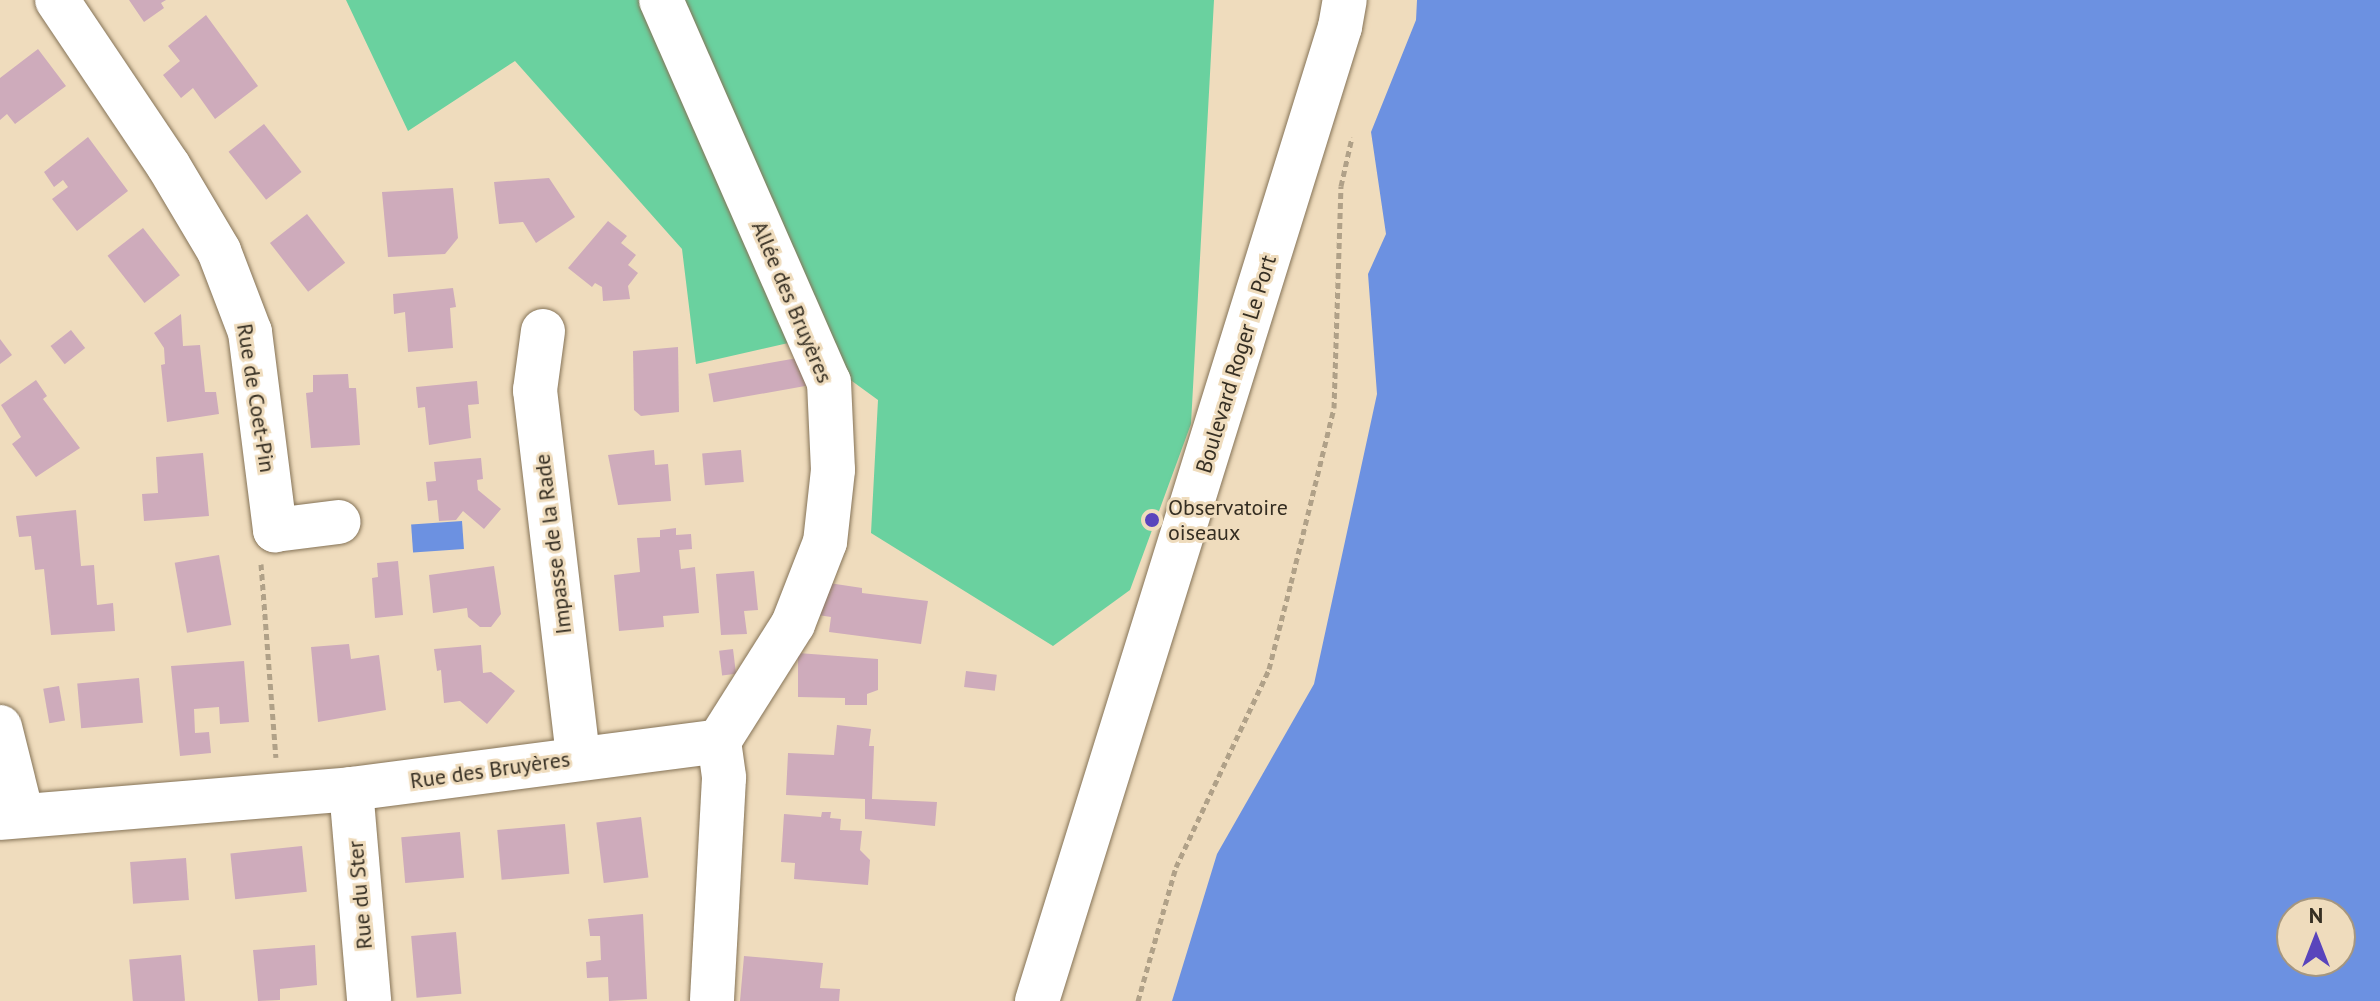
<!DOCTYPE html>
<meta charset="utf-8">
<style>
body{margin:0}
#map{position:relative;width:2380px;height:1001px;overflow:hidden;background:#efdcbd;font-family:"PT Sans",sans-serif}
div>[style]{position:absolute}
.green>*{inset:0;background:#6ad19f}
.water>*{inset:0;background:#6c91e1;transform-origin:0 0}
.building>*{inset:0;background:#ceabbb;transform-origin:0 0}
.path>*{height:5px;margin-top:-2.5px;transform-origin:0;background:repeating-linear-gradient(90deg,#b0a188 0 6px,transparent 0 10px)}
.roads{filter:drop-shadow(0 0 2px #857357) drop-shadow(0 0 2px #857357)}
.minor>*{height:44px;margin:-22px;padding:0 22px;transform-origin:22px;border-radius:22px;background:#fff}
.dots>*{width:22px;height:22px;translate:-50% -50%;box-sizing:border-box;border:4px solid #efdcbd;border-radius:50%}
span{translate:-50% -50%;white-space:nowrap;text-align:center;line-height:1.15;-webkit-text-stroke:6px #efdcbd;paint-order:stroke}
.street-label{font-size:22px;color:#352e22}
.poi-label{font-size:22px;color:#352e22}
.left{translate:0 -50%;text-align:left}
.north{position:absolute;left:2276px;top:897px;width:80px;height:80px;box-sizing:border-box;background:#efdcbd;border:2px solid #a5967f;border-radius:50%;rotate:0deg;font-size:22px;font-weight:700;line-height:32px;text-align:center;color:#352e22}
.north::after{content:'';display:block;margin:auto;width:28px;height:36px;background:#5944bc;clip-path:polygon(50% 0,100% 100%,50% 72%,0 100%)}
</style>
<div id="map">
<div class="green">
<i style="clip-path:polygon(346px 0,1214px 0,1191px 424px,1130px 590px,1053px 646px,871px 533px,878px 400px,797px 341px,696px 364px,682px 249px,515px 61px,408px 131px)"></i>
</div>
<div class="water">
<i style="clip-path:polygon(evenodd,1417px 0,2380px 0,2380px 1001px,1172px 1001px,1217px 854px,1314px 684px,1377px 394px,1368px 274px,1386px 234px,1371px 132px,1416px 20px,1417px 0,2340px 913px,2340px 961px,2292px 961px,2292px 913px,2340px 913px)"></i>
<i style="left:462px;top:521px;width:28px;height:51px;rotate:86deg"></i>
</div>
<div class="building">
<i style="clip-path:polygon(129px 0,166px 0,161px 3px,164px 8px,144px 22px)"></i>
<i style="clip-path:polygon(206px 15px,258px 86px,215px 119px,193px 88px,181px 98px,163px 75px,180px 61px,168px 46px)"></i>
<i style="clip-path:polygon(38px 49px,66px 86px,15px 124px,7px 114px,0 120px,0 78px)"></i>
<i style="left:264px;top:124px;width:61px;height:45px;rotate:52deg"></i>
<i style="clip-path:polygon(88px 137px,128px 191px,77px 231px,52px 199px,68px 187px,63px 180px,54px 187px,44px 172px)"></i>
<i style="clip-path:polygon(549px 178px,575px 217px,536px 243px,523px 222px,499px 224px,494px 182px)"></i>
<i style="clip-path:polygon(453px 188px,458px 238px,445px 254px,388px 257px,382px 192px)"></i>
<i style="left:307px;top:214px;width:62px;height:47px;rotate:52deg"></i>
<i style="clip-path:polygon(608px 221px,627px 236px,621px 243px,636px 255px,628px 265px,638px 273px,628px 286px,630px 299px,603px 301px,602px 287px,595px 283px,592px 287px,568px 268px)"></i>
<i style="left:143px;top:228px;width:60px;height:45px;rotate:52deg"></i>
<i style="clip-path:polygon(453px 288px,456px 307px,450px 308px,453px 348px,408px 352px,405px 312px,394px 314px,393px 294px)"></i>
<i style="clip-path:polygon(181px 314px,183px 346px,200px 345px,205px 392px,216px 392px,219px 414px,167px 422px,161px 365px,165px 364px,164px 348px,154px 333px)"></i>
<i style="left:71px;top:330px;width:23px;height:26px;rotate:52deg"></i>
<i style="clip-path:polygon(0 339px,12px 355px,0 364px)"></i>
<i style="clip-path:polygon(678px 347px,679px 412px,641px 416px,634px 410px,633px 351px)"></i>
<i style="left:803px;top:357px;width:29px;height:96px;rotate:80deg"></i>
<i style="clip-path:polygon(348px 374px,349px 388px,356px 388px,360px 445px,311px 448px,306px 393px,313px 392px,313px 375px)"></i>
<i style="clip-path:polygon(36px 380px,47px 396px,43px 399px,80px 448px,36px 477px,12px 444px,21px 437px,1px 405px)"></i>
<i style="clip-path:polygon(477px 381px,479px 404px,468px 405px,471px 438px,429px 445px,425px 407px,418px 408px,416px 387px)"></i>
<i style="clip-path:polygon(654px 450px,655px 465px,668px 464px,671px 501px,618px 505px,608px 455px)"></i>
<i style="left:741px;top:450px;width:32px;height:39px;rotate:85deg"></i>
<i style="clip-path:polygon(203px 453px,209px 516px,144px 521px,142px 494px,158px 493px,156px 457px)"></i>
<i style="clip-path:polygon(481px 458px,483px 479px,477px 480px,478px 490px,501px 509px,484px 529px,463px 511px,456px 520px,439px 521px,437px 500px,428px 501px,426px 482px,436px 481px,434px 462px)"></i>
<i style="clip-path:polygon(76px 510px,81px 566px,94px 565px,97px 605px,113px 603px,115px 631px,51px 635px,44px 569px,35px 570px,31px 536px,19px 537px,16px 516px)"></i>
<i style="clip-path:polygon(676px 528px,676px 535px,691px 534px,692px 549px,679px 550px,681px 569px,695px 567px,699px 613px,663px 616px,664px 627px,619px 631px,614px 575px,640px 572px,637px 538px,660px 537px,660px 530px)"></i>
<i style="left:219px;top:555px;width:71px;height:45px;rotate:80deg"></i>
<i style="clip-path:polygon(398px 561px,403px 615px,375px 618px,372px 578px,378px 577px,377px 563px)"></i>
<i style="clip-path:polygon(494px 566px,501px 614px,491px 627px,480px 627px,468px 617px,467px 608px,433px 613px,429px 575px)"></i>
<i style="clip-path:polygon(754px 571px,758px 610px,744px 611px,747px 634px,721px 635px,716px 574px)"></i>
<i style="clip-path:polygon(829px 583px,862px 588px,862px 593px,928px 601px,921px 644px,829px 632px,831px 617px,818px 615px)"></i>
<i style="clip-path:polygon(349px 644px,351px 659px,379px 655px,386px 710px,318px 722px,311px 647px)"></i>
<i style="clip-path:polygon(481px 645px,483px 673px,491px 672px,515px 691px,487px 724px,460px 701px,444px 703px,441px 670px,437px 671px,434px 649px)"></i>
<i style="left:733px;top:649px;width:25px;height:14px;rotate:83deg"></i>
<i style="clip-path:polygon(798px 653px,878px 659px,878px 690px,867px 694px,867px 705px,845px 705px,845px 698px,798px 697px)"></i>
<i style="clip-path:polygon(244px 661px,249px 722px,220px 724px,219px 707px,194px 709px,195px 733px,209px 732px,211px 753px,180px 756px,171px 666px)"></i>
<i style="left:966px;top:671px;width:31px;height:16px;rotate:7deg"></i>
<i style="left:139px;top:678px;width:45px;height:62px;rotate:85deg"></i>
<i style="left:59px;top:686px;width:35px;height:16px;rotate:80deg"></i>
<i style="clip-path:polygon(837px 725px,871px 729px,869px 746px,874px 746px,872px 799px,937px 802px,935px 826px,865px 819px,865px 799px,786px 795px,788px 753px,834px 755px)"></i>
<i style="clip-path:polygon(822px 812px,831px 812px,830px 818px,841px 819px,840px 830px,862px 831px,860px 850px,870px 860px,868px 885px,794px 879px,795px 863px,781px 862px,784px 814px,821px 817px)"></i>
<i style="left:641px;top:817px;width:61px;height:45px;rotate:83deg"></i>
<i style="left:565px;top:824px;width:50px;height:68px;rotate:85deg"></i>
<i style="left:460px;top:832px;width:46px;height:59px;rotate:85deg"></i>
<i style="left:302px;top:846px;width:46px;height:72px;rotate:84deg"></i>
<i style="left:186px;top:858px;width:42px;height:56px;rotate:86deg"></i>
<i style="clip-path:polygon(643px 914px,647px 999px,609px 1001px,608px 977px,587px 978px,586px 962px,601px 960px,600px 936px,590px 936px,588px 919px)"></i>
<i style="left:456px;top:932px;width:62px;height:45px;rotate:85deg"></i>
<i style="clip-path:polygon(315px 945px,317px 985px,280px 989px,280px 1000px,258px 1001px,253px 950px)"></i>
<i style="left:181px;top:955px;width:46px;height:52px;rotate:85deg"></i>
<i style="clip-path:polygon(744px 956px,823px 963px,820px 988px,840px 989px,839px 1001px,740px 1001px)"></i>
</div>
<div class="path">
<i style="left:261px;top:564px;width:194px;rotate:85.6deg"></i>
<i style="left:1138px;top:1001px;width:139px;rotate:-74.2deg"></i>
<i style="left:1176px;top:867px;width:219px;rotate:-64.8deg"></i>
<i style="left:1269px;top:669px;width:89px;rotate:-75.7deg"></i>
<i style="left:1291px;top:583px;width:180px;rotate:-76.2deg"></i>
<i style="left:1334px;top:408px;width:222px;rotate:-88.2deg"></i>
<i style="left:1341px;top:186px;width:50px;rotate:-77.3deg"></i>
</div>
<div class="roads">
<div class="minor">
<i style="left:57px;top:0;width:199px;rotate:56.1deg"></i>
<i style="left:168px;top:165px;width:100px;rotate:59.3deg"></i>
<i style="left:219px;top:251px;width:87px;rotate:69.1deg"></i>
<i style="left:250px;top:332px;width:200px;rotate:82.8deg"></i>
<i style="left:275px;top:530px;width:64px;rotate:-7.2deg"></i>
<i style="left:661px;top:0;width:417px;rotate:66.3deg"></i>
<i style="left:829px;top:382px;width:88px;rotate:87.4deg"></i>
<i style="left:833px;top:470px;width:72px;rotate:96.3deg"></i>
<i style="left:825px;top:542px;width:88px;rotate:111.3deg"></i>
<i style="left:793px;top:624px;width:138px;rotate:122.3deg"></i>
<i style="left:543px;top:331px;width:60px;rotate:97.7deg"></i>
<i style="left:535px;top:390px;width:371px;rotate:83.3deg"></i>
<i style="left:0;top:727px;width:91px;rotate:76deg"></i>
<i style="left:351px;top:789px;width:213px;rotate:85.1deg"></i>
<i style="left:0;top:818px;width:352px;rotate:-4.7deg"></i>
<i style="left:351px;top:789px;width:371px;rotate:-7.4deg"></i>
<i style="left:719px;top:741px;width:37px;rotate:82deg"></i>
<i style="left:724px;top:778px;width:223px;rotate:93.1deg"></i>
<i style="left:1037px;top:1001px;width:1020px;rotate:-72.72deg"></i>
<i style="left:1340px;top:27px;width:27px;rotate:-80deg"></i>
</div>
</div>
<div class="dots">
<i style="left:1152px;top:520px;background:#5944bc"></i>
</div>
<div class="street-label">
<span style="left:792px;top:302px;rotate:67deg">Allée des Bruyères</span>
<span style="left:1236px;top:364px;rotate:-73deg">Boulevard Roger Le Port</span>
<span style="left:256px;top:398px;rotate:81deg">Rue de Coet-Pin</span>
<span style="left:553px;top:544px;rotate:-97deg">Impasse de la Rade</span>
<span style="left:490px;top:770px;rotate:-8deg">Rue des Bruyères</span>
<span style="left:360px;top:895px;rotate:-95deg">Rue du Ster</span>
</div>
<div class="poi-label">
<span class="left" style="left:1168px;top:520px">Observatoire<br>oiseaux</span>
</div>
<div class="north">N</div>
</div>
